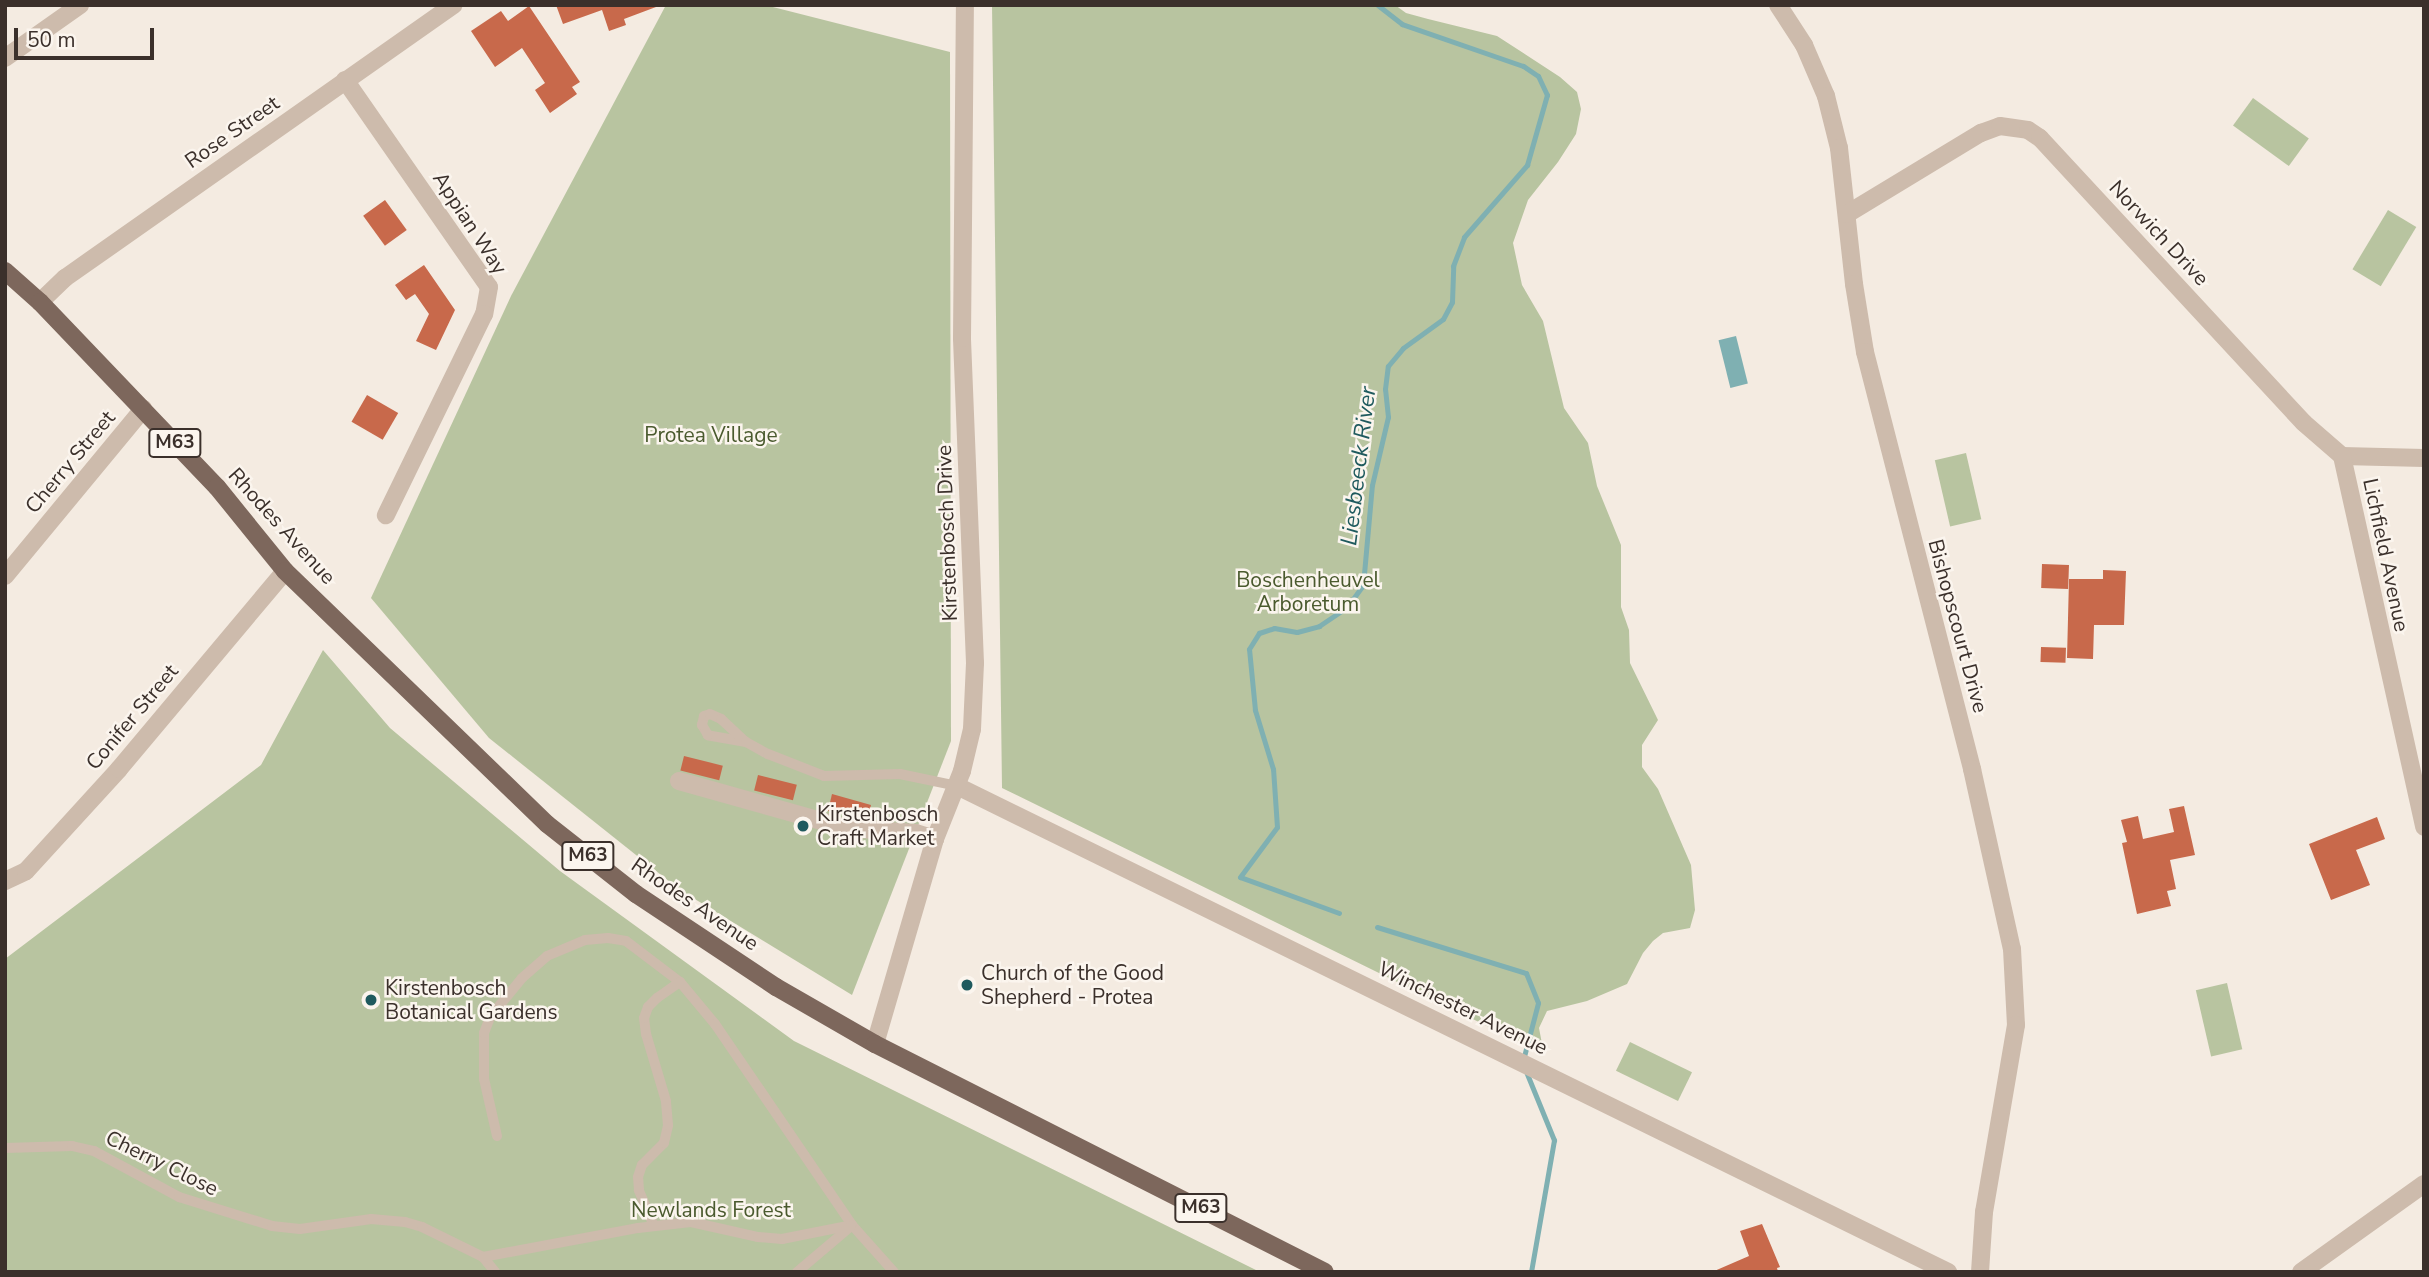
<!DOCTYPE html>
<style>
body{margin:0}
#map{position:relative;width:2429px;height:1277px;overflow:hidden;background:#f4ebe1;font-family:"Nunito Sans",sans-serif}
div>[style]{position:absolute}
.green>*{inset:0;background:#b8c4a0;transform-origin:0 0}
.water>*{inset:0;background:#7fb0b2;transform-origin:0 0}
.stream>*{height:5px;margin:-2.5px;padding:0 2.5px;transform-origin:2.5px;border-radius:2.5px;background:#7fb0b2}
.building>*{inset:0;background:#c8694b;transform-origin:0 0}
.service>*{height:10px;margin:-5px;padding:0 5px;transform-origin:5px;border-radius:5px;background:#cdbbac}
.minor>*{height:18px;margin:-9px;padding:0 9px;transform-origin:9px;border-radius:9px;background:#cdbbac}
.primary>*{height:18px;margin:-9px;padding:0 9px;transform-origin:9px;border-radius:9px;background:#7d675c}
.dots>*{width:19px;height:19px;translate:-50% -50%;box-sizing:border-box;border:4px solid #fbf5ee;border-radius:50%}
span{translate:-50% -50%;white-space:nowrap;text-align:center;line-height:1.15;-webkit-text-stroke:5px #fbf5ee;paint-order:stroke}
.shield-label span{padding:2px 5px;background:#fbf5ee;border:2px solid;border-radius:5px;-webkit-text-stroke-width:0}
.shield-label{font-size:19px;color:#3b302b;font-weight:700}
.street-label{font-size:21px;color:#3b302b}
.park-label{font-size:21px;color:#4a5a2e}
.poi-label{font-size:21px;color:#3b302b}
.left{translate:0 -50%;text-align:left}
.water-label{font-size:23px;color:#1f5a5e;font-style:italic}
.frame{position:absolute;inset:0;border:7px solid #3b302b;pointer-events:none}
.scale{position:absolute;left:14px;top:28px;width:140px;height:32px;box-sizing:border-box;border:4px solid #3b302b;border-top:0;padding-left:9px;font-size:21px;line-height:24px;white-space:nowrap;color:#3b302b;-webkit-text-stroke:5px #fbf5ee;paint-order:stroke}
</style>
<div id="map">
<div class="green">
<i style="clip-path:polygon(666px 5px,765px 5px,950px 52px,951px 741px,852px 995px,680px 890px,489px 738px,371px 598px,511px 296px)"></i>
<i style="clip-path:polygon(992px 5px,1395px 5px,1406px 13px,1428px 19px,1497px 36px,1560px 77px,1577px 92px,1581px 109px,1576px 134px,1558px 162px,1528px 200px,1513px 243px,1522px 285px,1543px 321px,1564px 408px,1588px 443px,1597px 486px,1621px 545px,1621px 607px,1629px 630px,1630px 663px,1658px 720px,1642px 745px,1642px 767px,1658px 789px,1691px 865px,1695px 910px,1690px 928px,1663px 933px,1653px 941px,1643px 953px,1627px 984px,1587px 1001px,1547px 1011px,1539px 1028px,1544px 1054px,1002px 788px)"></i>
<i style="left:2253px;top:98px;width:69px;height:34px;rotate:36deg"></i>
<i style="left:2388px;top:210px;width:33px;height:69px;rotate:31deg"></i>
<i style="left:1966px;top:453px;width:68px;height:32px;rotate:77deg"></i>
<i style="clip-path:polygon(323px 650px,390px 728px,560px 871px,794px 1041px,1260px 1272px,5px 1272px,5px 959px,261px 765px)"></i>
<i style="left:2227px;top:983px;width:68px;height:32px;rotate:77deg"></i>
<i style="left:1630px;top:1042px;width:69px;height:32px;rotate:26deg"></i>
</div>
<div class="water">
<i style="left:1736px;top:336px;width:49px;height:18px;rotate:76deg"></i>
</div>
<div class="stream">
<i style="left:1339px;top:913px;width:105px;rotate:-160deg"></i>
<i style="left:1240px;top:877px;width:62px;rotate:-53.5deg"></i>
<i style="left:1277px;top:827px;width:58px;rotate:-93.9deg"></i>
<i style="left:1273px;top:769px;width:62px;rotate:-107deg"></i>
<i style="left:1255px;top:710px;width:61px;rotate:-95.6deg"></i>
<i style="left:1249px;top:649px;width:19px;rotate:-58deg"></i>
<i style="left:1259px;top:633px;width:16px;rotate:-18deg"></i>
<i style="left:1274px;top:628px;width:23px;rotate:10deg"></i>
<i style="left:1297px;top:632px;width:23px;rotate:-15deg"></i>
<i style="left:1319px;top:626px;width:34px;rotate:-34deg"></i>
<i style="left:1347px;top:607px;width:27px;rotate:-54deg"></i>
<i style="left:1363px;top:585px;width:100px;rotate:-84.9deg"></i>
<i style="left:1372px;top:485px;width:70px;rotate:-76.8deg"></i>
<i style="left:1388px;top:417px;width:28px;rotate:-96deg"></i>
<i style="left:1385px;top:389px;width:23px;rotate:-83deg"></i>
<i style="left:1388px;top:366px;width:23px;rotate:-50deg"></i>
<i style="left:1403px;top:348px;width:49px;rotate:-35.9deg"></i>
<i style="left:1443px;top:319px;width:19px;rotate:-62deg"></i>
<i style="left:1452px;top:302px;width:36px;rotate:-88deg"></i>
<i style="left:1453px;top:266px;width:31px;rotate:-69deg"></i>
<i style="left:1464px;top:237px;width:96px;rotate:-48.8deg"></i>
<i style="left:1527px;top:165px;width:73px;rotate:-74.1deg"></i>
<i style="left:1547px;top:95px;width:21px;rotate:-115deg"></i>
<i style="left:1538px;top:76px;width:18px;rotate:-146deg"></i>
<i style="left:1523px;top:66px;width:128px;rotate:-160.9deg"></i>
<i style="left:1402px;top:24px;width:31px;rotate:-142deg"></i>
<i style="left:1377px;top:927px;width:156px;rotate:17.2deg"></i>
<i style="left:1526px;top:973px;width:32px;rotate:68deg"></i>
<i style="left:1538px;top:1003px;width:59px;rotate:104.7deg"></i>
<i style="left:1525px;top:1069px;width:77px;rotate:67.8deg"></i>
<i style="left:1554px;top:1140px;width:134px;rotate:99.9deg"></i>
</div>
<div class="building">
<i style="clip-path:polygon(556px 5px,655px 5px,656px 7px,624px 19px,626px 25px,609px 31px,602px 10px,563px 24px)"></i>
<i style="clip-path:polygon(529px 6px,580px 82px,572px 87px,577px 94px,550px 113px,535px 90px,545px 83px,522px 48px,495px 67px,471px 31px,501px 11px,508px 21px)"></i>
<i style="left:385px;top:200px;width:37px;height:27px;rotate:54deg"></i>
<i style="clip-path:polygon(424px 265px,455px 310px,436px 350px,416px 341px,429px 314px,415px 294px,406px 300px,395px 285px)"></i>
<i style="left:367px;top:395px;width:36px;height:31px;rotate:30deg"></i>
<i style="left:2042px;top:564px;width:27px;height:24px;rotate:2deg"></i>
<i style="clip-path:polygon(2103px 570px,2126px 571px,2124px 625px,2094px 625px,2093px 659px,2067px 658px,2069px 579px,2103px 579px)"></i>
<i style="left:2041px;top:647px;width:25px;height:15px;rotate:2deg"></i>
<i style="left:684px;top:756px;width:40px;height:15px;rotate:14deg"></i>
<i style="left:758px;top:775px;width:40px;height:16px;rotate:14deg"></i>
<i style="clip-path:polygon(832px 794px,871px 805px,868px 818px,828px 811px)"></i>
<i style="clip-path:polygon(2184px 806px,2195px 855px,2170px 860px,2176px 889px,2167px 891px,2171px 906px,2137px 914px,2122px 843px,2127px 842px,2121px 820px,2138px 816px,2143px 839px,2174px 832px,2169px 809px)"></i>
<i style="clip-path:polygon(2377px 817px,2385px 839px,2356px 850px,2370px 885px,2331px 900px,2309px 844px)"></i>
<i style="clip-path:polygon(1762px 1224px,1780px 1267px,1777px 1268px,1778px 1272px,1712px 1272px,1749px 1256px,1740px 1231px)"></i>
</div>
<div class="service">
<i style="left:746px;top:742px;width:39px;rotate:-170deg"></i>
<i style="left:708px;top:735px;width:12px;rotate:-121deg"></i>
<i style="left:702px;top:725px;width:9px;rotate:-77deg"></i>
<i style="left:704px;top:716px;width:6px;rotate:-18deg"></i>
<i style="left:710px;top:714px;width:12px;rotate:24deg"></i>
<i style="left:721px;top:719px;width:34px;rotate:43deg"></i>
<i style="left:746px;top:742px;width:25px;rotate:29deg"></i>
<i style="left:768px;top:754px;width:60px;rotate:21.4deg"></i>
<i style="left:824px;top:776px;width:76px;rotate:-1.5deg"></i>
<i style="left:900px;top:774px;width:58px;rotate:11.9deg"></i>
<i style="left:497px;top:1136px;width:58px;rotate:-102.8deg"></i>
<i style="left:484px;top:1079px;width:46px;rotate:-90deg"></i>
<i style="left:484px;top:1033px;width:17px;rotate:-69deg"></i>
<i style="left:490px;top:1017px;width:50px;rotate:-50.6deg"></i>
<i style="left:522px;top:978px;width:33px;rotate:-41deg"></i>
<i style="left:547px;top:956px;width:41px;rotate:-22.8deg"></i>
<i style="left:585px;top:940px;width:23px;rotate:-5deg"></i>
<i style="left:608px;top:938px;width:18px;rotate:9deg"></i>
<i style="left:626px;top:941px;width:68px;rotate:37.2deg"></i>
<i style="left:680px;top:982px;width:55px;rotate:50.2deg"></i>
<i style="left:715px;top:1024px;width:243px;rotate:55.7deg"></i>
<i style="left:852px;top:1225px;width:63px;rotate:48.2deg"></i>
<i style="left:5px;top:1148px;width:67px;rotate:-1.7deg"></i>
<i style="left:72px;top:1146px;width:23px;rotate:13deg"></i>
<i style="left:94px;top:1151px;width:97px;rotate:28.4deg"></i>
<i style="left:179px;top:1197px;width:97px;rotate:17.3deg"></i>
<i style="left:272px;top:1226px;width:28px;rotate:6deg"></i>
<i style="left:300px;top:1229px;width:72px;rotate:-8deg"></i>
<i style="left:371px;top:1219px;width:34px;rotate:5deg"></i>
<i style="left:405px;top:1222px;width:18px;rotate:16deg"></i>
<i style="left:422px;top:1227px;width:68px;rotate:26.2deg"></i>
<i style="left:483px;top:1257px;width:19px;rotate:51deg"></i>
<i style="left:654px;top:1226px;width:39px;rotate:-113deg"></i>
<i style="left:639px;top:1190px;width:13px;rotate:-94deg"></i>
<i style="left:638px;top:1177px;width:13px;rotate:-72deg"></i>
<i style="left:642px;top:1165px;width:31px;rotate:-45deg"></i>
<i style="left:664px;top:1143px;width:18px;rotate:-77deg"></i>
<i style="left:668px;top:1125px;width:24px;rotate:-95deg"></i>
<i style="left:666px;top:1101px;width:70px;rotate:-106.6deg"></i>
<i style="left:646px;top:1034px;width:16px;rotate:-97deg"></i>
<i style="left:644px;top:1018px;width:12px;rotate:-70deg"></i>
<i style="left:648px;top:1007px;width:13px;rotate:-45deg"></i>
<i style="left:657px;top:998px;width:28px;rotate:-35deg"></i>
<i style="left:483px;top:1257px;width:158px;rotate:-10.6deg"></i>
<i style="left:638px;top:1228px;width:53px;rotate:-6.5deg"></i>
<i style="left:691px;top:1222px;width:69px;rotate:12.6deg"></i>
<i style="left:758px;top:1237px;width:24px;rotate:5deg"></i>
<i style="left:782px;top:1239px;width:71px;rotate:-11.3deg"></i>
<i style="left:797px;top:1272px;width:70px;rotate:-40.3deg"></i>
</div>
<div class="minor">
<i style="left:1778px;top:5px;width:48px;rotate:57deg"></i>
<i style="left:1804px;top:45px;width:56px;rotate:66.7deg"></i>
<i style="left:1826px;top:96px;width:54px;rotate:76deg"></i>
<i style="left:1839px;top:148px;width:137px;rotate:83.7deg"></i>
<i style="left:1854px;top:284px;width:69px;rotate:80.8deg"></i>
<i style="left:1865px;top:352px;width:431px;rotate:75.6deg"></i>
<i style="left:1972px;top:769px;width:184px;rotate:77.5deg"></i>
<i style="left:2012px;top:949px;width:76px;rotate:87deg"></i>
<i style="left:2016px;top:1025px;width:190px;rotate:99.7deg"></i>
<i style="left:1984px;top:1212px;width:60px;rotate:93.8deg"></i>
<i style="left:5px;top:58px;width:92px;rotate:-35.2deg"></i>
<i style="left:345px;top:80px;width:252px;rotate:55.2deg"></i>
<i style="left:489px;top:287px;width:27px;rotate:100deg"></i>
<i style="left:484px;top:314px;width:224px;rotate:116deg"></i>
<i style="left:1847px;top:214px;width:157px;rotate:-31.2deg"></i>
<i style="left:1981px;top:133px;width:20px;rotate:-20deg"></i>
<i style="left:2000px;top:126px;width:28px;rotate:8deg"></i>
<i style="left:2028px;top:130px;width:14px;rotate:34deg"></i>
<i style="left:2040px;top:138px;width:388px;rotate:47.2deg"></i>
<i style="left:2304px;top:423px;width:50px;rotate:41deg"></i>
<i style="left:2342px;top:456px;width:82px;rotate:1.4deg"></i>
<i style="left:40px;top:302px;width:35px;rotate:-44deg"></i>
<i style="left:65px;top:278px;width:475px;rotate:-35.1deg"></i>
<i style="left:2342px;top:456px;width:380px;rotate:77.5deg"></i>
<i style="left:5px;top:576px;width:217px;rotate:-50.4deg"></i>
<i style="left:679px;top:781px;width:173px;rotate:15.7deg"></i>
<i style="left:846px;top:828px;width:70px;rotate:4.1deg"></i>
<i style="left:916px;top:833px;width:20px;rotate:18deg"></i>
<i style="left:957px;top:786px;width:1104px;rotate:26.12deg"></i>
<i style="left:5px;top:881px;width:23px;rotate:-25deg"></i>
<i style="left:26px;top:871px;width:138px;rotate:-47.6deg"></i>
<i style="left:119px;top:769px;width:258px;rotate:-50deg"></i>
<i style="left:875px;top:1044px;width:214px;rotate:-73.7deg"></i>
<i style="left:935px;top:839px;width:73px;rotate:-68.3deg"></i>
<i style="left:962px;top:771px;width:43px;rotate:-76.6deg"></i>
<i style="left:972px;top:729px;width:66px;rotate:-87.4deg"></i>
<i style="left:975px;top:663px;width:325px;rotate:-92.3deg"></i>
<i style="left:962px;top:338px;width:333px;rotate:-89.5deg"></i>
<i style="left:2301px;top:1272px;width:151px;rotate:-35.6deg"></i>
</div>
<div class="primary">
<i style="left:5px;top:271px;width:47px;rotate:41.5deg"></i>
<i style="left:40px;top:302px;width:256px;rotate:46.3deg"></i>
<i style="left:217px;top:487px;width:108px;rotate:51deg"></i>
<i style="left:285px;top:571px;width:364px;rotate:44deg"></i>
<i style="left:547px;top:824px;width:113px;rotate:38.2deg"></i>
<i style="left:636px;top:894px;width:168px;rotate:33.6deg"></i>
<i style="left:776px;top:987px;width:114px;rotate:29.9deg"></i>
<i style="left:875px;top:1044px;width:504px;rotate:26.87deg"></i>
</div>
<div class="dots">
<i style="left:803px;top:826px;background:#1f5a5e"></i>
<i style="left:967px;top:985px;background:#1f5a5e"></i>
<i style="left:371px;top:1000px;background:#1f5a5e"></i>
</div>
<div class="shield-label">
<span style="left:175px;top:443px">M63</span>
<span style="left:588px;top:856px">M63</span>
<span style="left:1201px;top:1208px">M63</span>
</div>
<div class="street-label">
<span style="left:232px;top:132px;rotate:-35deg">Rose Street</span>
<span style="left:470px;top:223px;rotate:57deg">Appian Way</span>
<span style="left:2159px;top:233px;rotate:47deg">Norwich Drive</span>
<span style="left:70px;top:462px;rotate:-50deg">Cherry Street</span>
<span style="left:282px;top:526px;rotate:48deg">Rhodes Avenue</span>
<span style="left:947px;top:533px;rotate:-92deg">Kirstenbosch Drive</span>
<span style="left:2386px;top:555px;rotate:78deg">Lichfield Avenue</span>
<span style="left:1958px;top:626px;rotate:75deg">Bishopscourt Drive</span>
<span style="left:132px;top:717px;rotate:-50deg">Conifer Street</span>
<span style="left:695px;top:904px;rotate:34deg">Rhodes Avenue</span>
<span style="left:1463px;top:1008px;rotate:26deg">Winchester Avenue</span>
<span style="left:162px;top:1163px;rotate:26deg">Cherry Close</span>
</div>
<div class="park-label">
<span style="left:711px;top:435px">Protea Village</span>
<span style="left:1308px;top:592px">Boschenheuvel<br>Arboretum</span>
<span style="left:711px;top:1210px">Newlands Forest</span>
</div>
<div class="poi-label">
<span class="left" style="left:817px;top:826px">Kirstenbosch<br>Craft Market</span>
<span class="left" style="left:981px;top:985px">Church of the Good<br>Shepherd - Protea</span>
<span class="left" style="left:385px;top:1000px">Kirstenbosch<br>Botanical Gardens</span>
</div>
<div class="water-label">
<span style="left:1359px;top:466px;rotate:-83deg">Liesbeeck River</span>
</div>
<div class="frame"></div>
<div class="scale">50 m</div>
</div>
